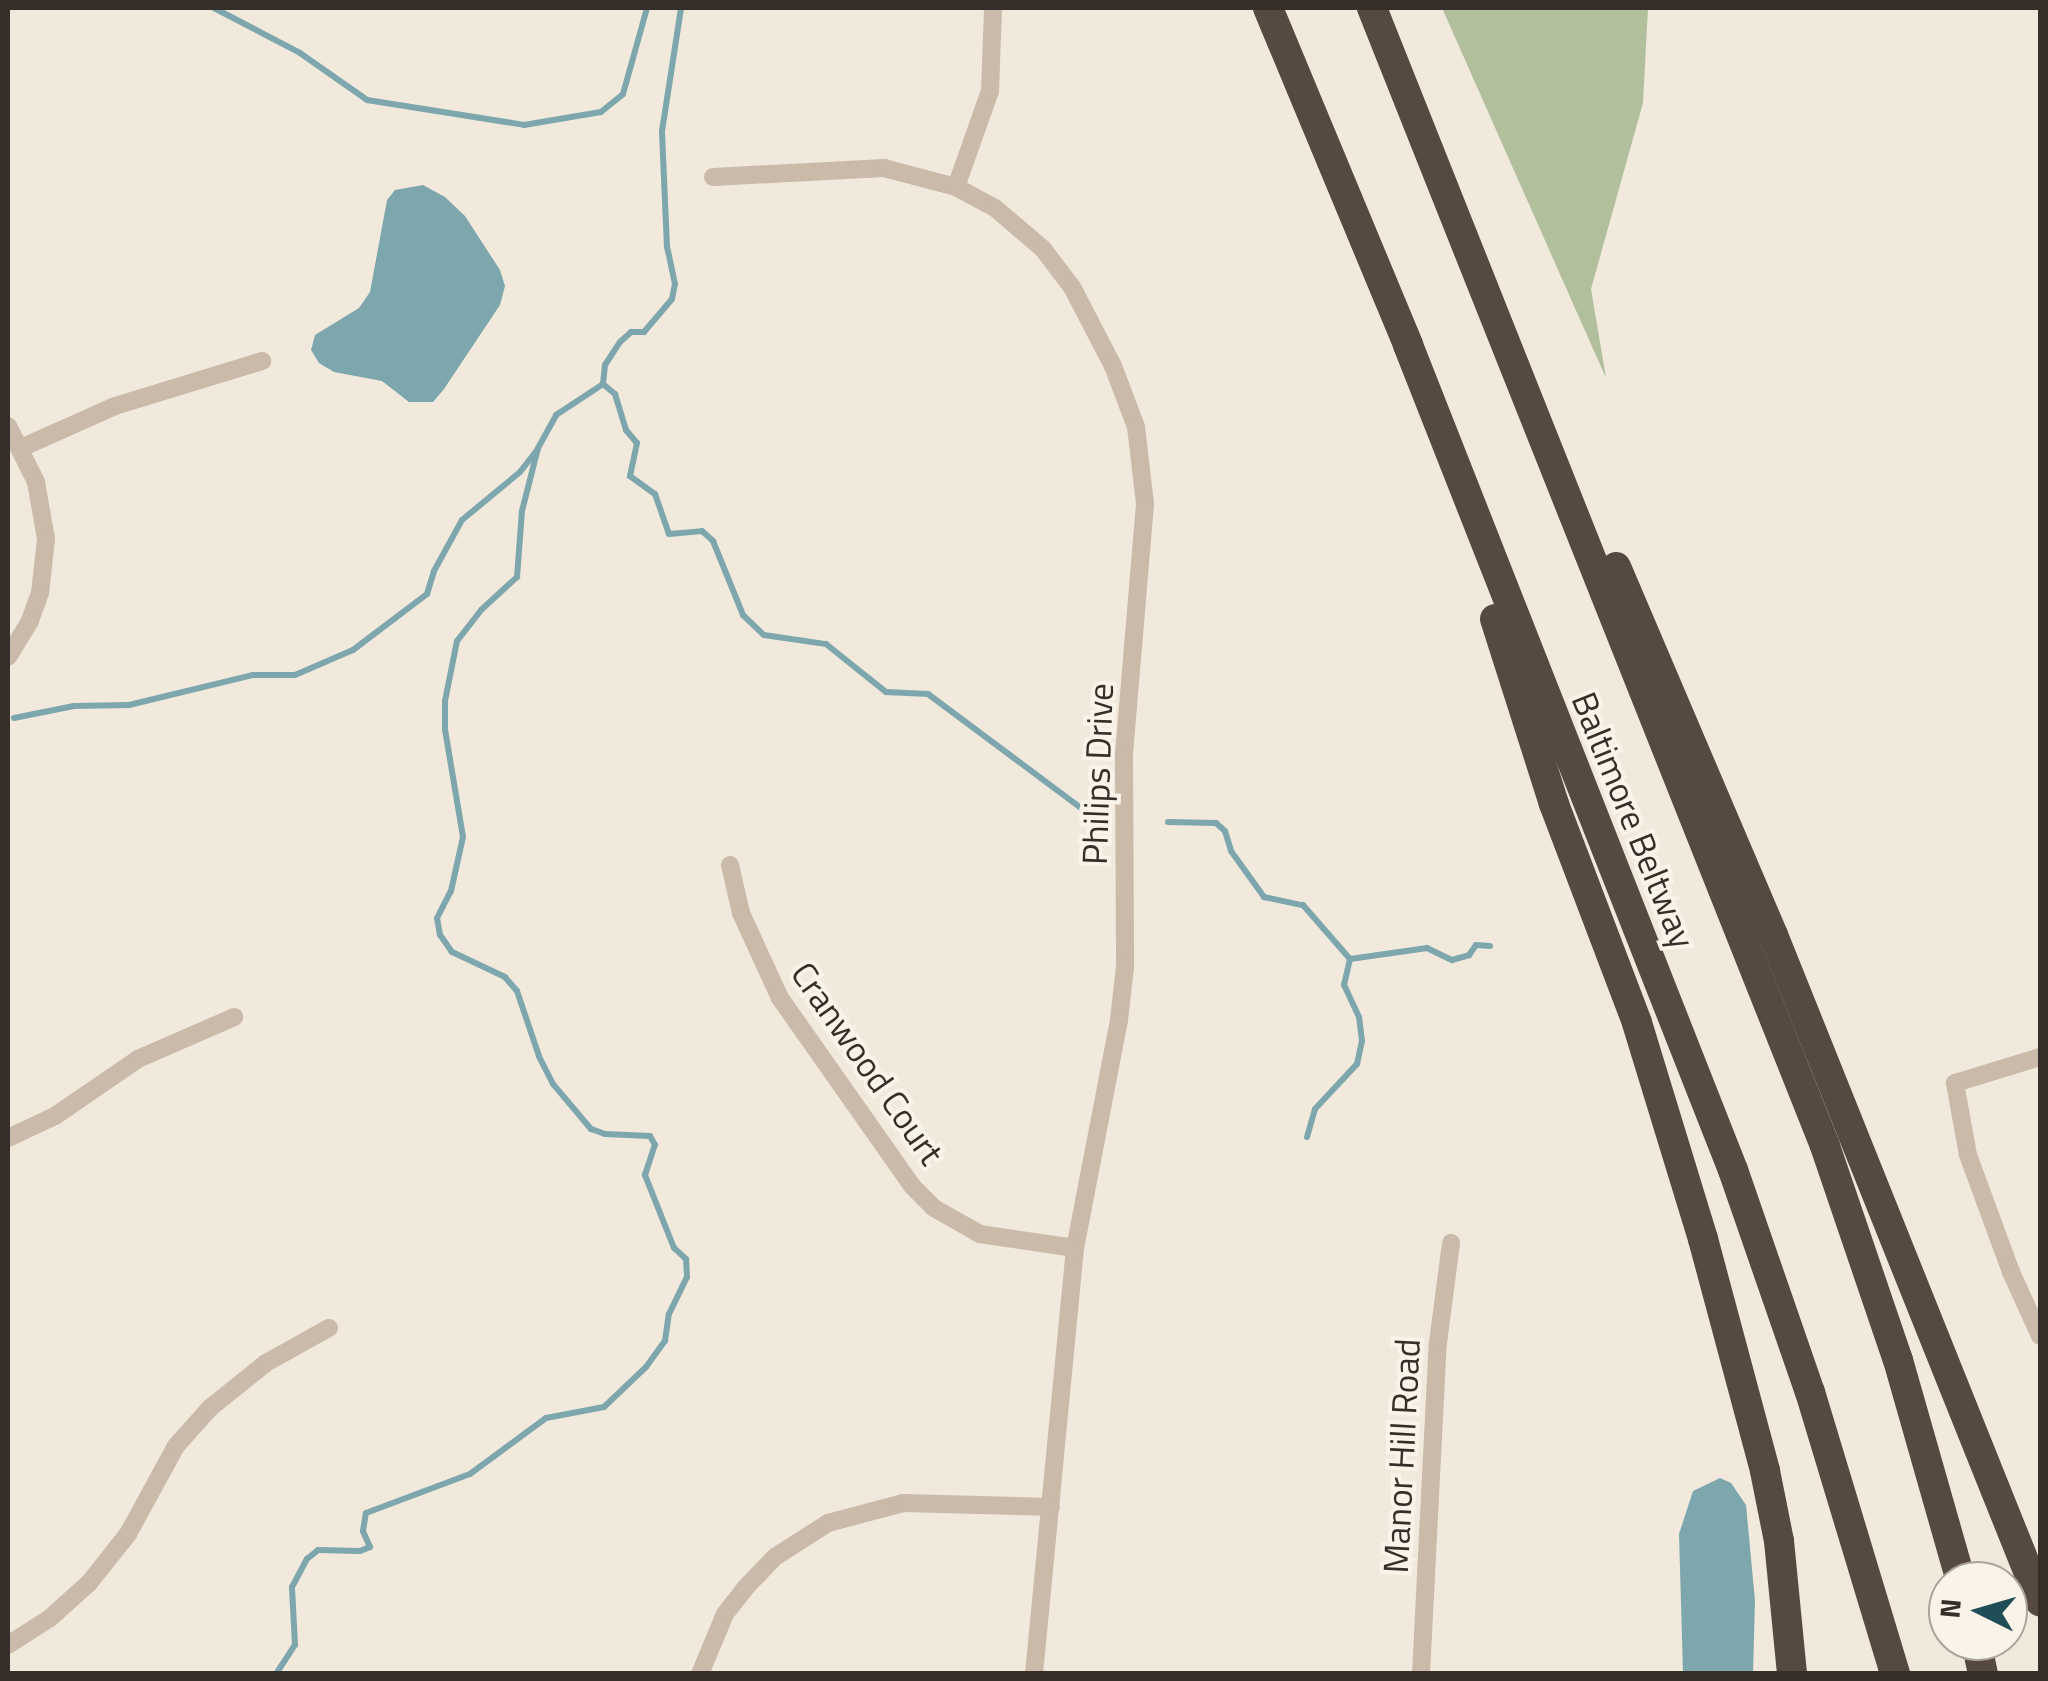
<!DOCTYPE html>
<style>
body{margin:0}
#map{position:relative;width:2048px;height:1681px;overflow:hidden;background:#f1e9dc;font-family:"Titillium Web",sans-serif}
div>[style]{position:absolute}
.green>*{inset:0;background:#b1bf9d}
.water>*{inset:0;background:#7da7ad}
.stream>*{height:6px;margin:-3px;padding:0 3px;transform-origin:3px;border-radius:3px;background:#7da7ad}
.minor>*{height:18px;margin:-9px;padding:0 9px;transform-origin:9px;border-radius:9px;background:#c9baa9}
.motorway>*{height:30px;margin:-15px;padding:0 15px;transform-origin:15px;border-radius:15px;background:#564940}
span{translate:-50% -50%;white-space:nowrap;text-align:center;line-height:1.15;-webkit-text-stroke:8px #f9f3e9;paint-order:stroke}
.street-label{font-size:35px;color:#362e28}
.frame{position:absolute;inset:0;border:10px solid #362e28;pointer-events:none}
.north{position:absolute;left:1928px;top:1561px;width:100px;height:100px;box-sizing:border-box;background:#f9f3e9;border:2px solid #aba49c;border-radius:50%;rotate:275deg;font-size:28px;font-weight:700;line-height:40px;text-align:center;color:#362e28}
.north::after{content:'';display:block;margin:auto;width:35px;height:45px;background:#204e56;clip-path:polygon(50% 0,100% 100%,50% 72%,0 100%)}
</style>
<div id="map">
<div class="green">
<i style="clip-path:polygon(1442px 8px,1648px 8px,1643px 103px,1591px 289px,1606px 378px)"></i>
</div>
<div class="water">
<i style="clip-path:polygon(423px 185px,445px 197px,465px 216px,500px 270px,505px 286px,500px 305px,444px 389px,433px 402px,409px 402px,382px 381px,334px 372px,319px 363px,311px 350px,315px 335px,359px 308px,370px 292px,387px 200px,395px 190px)"></i>
<i style="clip-path:polygon(1720px 1478px,1731px 1483px,1746px 1505px,1755px 1601px,1753px 1673px,1683px 1673px,1679px 1534px,1693px 1491px)"></i>
</div>
<div class="stream">
<i style="left:214px;top:8px;width:97px;rotate:27.6deg"></i>
<i style="left:300px;top:53px;width:82px;rotate:35deg"></i>
<i style="left:367px;top:100px;width:159px;rotate:9deg"></i>
<i style="left:524px;top:125px;width:78px;rotate:-9.6deg"></i>
<i style="left:601px;top:112px;width:28px;rotate:-39deg"></i>
<i style="left:623px;top:94px;width:89px;rotate:-74.4deg"></i>
<i style="left:603px;top:384px;width:16px;rotate:40deg"></i>
<i style="left:615px;top:394px;width:38px;rotate:73deg"></i>
<i style="left:626px;top:430px;width:17px;rotate:50deg"></i>
<i style="left:637px;top:443px;width:34px;rotate:102deg"></i>
<i style="left:630px;top:476px;width:31px;rotate:36deg"></i>
<i style="left:655px;top:494px;width:42px;rotate:70.7deg"></i>
<i style="left:669px;top:534px;width:33px;rotate:-5deg"></i>
<i style="left:702px;top:531px;width:15px;rotate:42deg"></i>
<i style="left:713px;top:541px;width:80px;rotate:67.9deg"></i>
<i style="left:743px;top:615px;width:29px;rotate:44deg"></i>
<i style="left:764px;top:635px;width:63px;rotate:8.3deg"></i>
<i style="left:826px;top:644px;width:77px;rotate:38.7deg"></i>
<i style="left:886px;top:692px;width:42px;rotate:2.7deg"></i>
<i style="left:928px;top:694px;width:196px;rotate:36.7deg"></i>
<i style="left:14px;top:718px;width:61px;rotate:-11.3deg"></i>
<i style="left:74px;top:706px;width:55px;rotate:-1deg"></i>
<i style="left:129px;top:705px;width:128px;rotate:-13.6deg"></i>
<i style="left:253px;top:675px;width:42px"></i>
<i style="left:295px;top:675px;width:63px;rotate:-23.3deg"></i>
<i style="left:353px;top:650px;width:93px;rotate:-37.1deg"></i>
<i style="left:427px;top:594px;width:24px;rotate:-73deg"></i>
<i style="left:434px;top:571px;width:58px;rotate:-61.2deg"></i>
<i style="left:462px;top:520px;width:75px;rotate:-39.6deg"></i>
<i style="left:520px;top:472px;width:28px;rotate:-52deg"></i>
<i style="left:1168px;top:822px;width:48px;rotate:1.2deg"></i>
<i style="left:1216px;top:823px;width:12px;rotate:42deg"></i>
<i style="left:1225px;top:831px;width:21px;rotate:73deg"></i>
<i style="left:1231px;top:851px;width:57px;rotate:54.3deg"></i>
<i style="left:1264px;top:897px;width:40px;rotate:12deg"></i>
<i style="left:1303px;top:905px;width:72px;rotate:49deg"></i>
<i style="left:1350px;top:959px;width:78px;rotate:-8.1deg"></i>
<i style="left:1427px;top:948px;width:28px;rotate:26deg"></i>
<i style="left:1452px;top:960px;width:18px;rotate:-16deg"></i>
<i style="left:1469px;top:955px;width:12px;rotate:-55deg"></i>
<i style="left:1476px;top:945px;width:14px;rotate:4deg"></i>
<i style="left:1307px;top:1137px;width:29px;rotate:-74deg"></i>
<i style="left:1315px;top:1109px;width:62px;rotate:-47deg"></i>
<i style="left:1357px;top:1064px;width:24px;rotate:-78deg"></i>
<i style="left:1362px;top:1041px;width:24px;rotate:-97deg"></i>
<i style="left:1359px;top:1017px;width:35px;rotate:-115deg"></i>
<i style="left:1344px;top:985px;width:27px;rotate:-77deg"></i>
<i style="left:276px;top:1674px;width:35px;rotate:-57deg"></i>
<i style="left:295px;top:1645px;width:58px;rotate:-93deg"></i>
<i style="left:292px;top:1587px;width:32px;rotate:-62deg"></i>
<i style="left:307px;top:1559px;width:14px;rotate:-39deg"></i>
<i style="left:318px;top:1550px;width:42px;rotate:1.4deg"></i>
<i style="left:360px;top:1551px;width:11px;rotate:-22deg"></i>
<i style="left:370px;top:1547px;width:17px;rotate:-114deg"></i>
<i style="left:363px;top:1531px;width:18px;rotate:-81deg"></i>
<i style="left:366px;top:1513px;width:111px;rotate:-20.6deg"></i>
<i style="left:470px;top:1474px;width:94px;rotate:-36.4deg"></i>
<i style="left:546px;top:1418px;width:59px;rotate:-10.7deg"></i>
<i style="left:604px;top:1407px;width:58px;rotate:-43.6deg"></i>
<i style="left:646px;top:1367px;width:32px;rotate:-54deg"></i>
<i style="left:665px;top:1341px;width:27px;rotate:-82deg"></i>
<i style="left:669px;top:1314px;width:41px;rotate:-64.1deg"></i>
<i style="left:687px;top:1277px;width:18px;rotate:-93deg"></i>
<i style="left:686px;top:1259px;width:16px;rotate:-137deg"></i>
<i style="left:674px;top:1248px;width:79px;rotate:-111.7deg"></i>
<i style="left:645px;top:1175px;width:32px;rotate:-72deg"></i>
<i style="left:655px;top:1145px;width:10px;rotate:-119deg"></i>
<i style="left:650px;top:1136px;width:45px;rotate:-177.5deg"></i>
<i style="left:605px;top:1134px;width:15px;rotate:-160deg"></i>
<i style="left:591px;top:1129px;width:59px;rotate:-130.2deg"></i>
<i style="left:553px;top:1084px;width:31px;rotate:-117deg"></i>
<i style="left:539px;top:1056px;width:69px;rotate:-108.7deg"></i>
<i style="left:517px;top:991px;width:18px;rotate:-131deg"></i>
<i style="left:505px;top:977px;width:59px;rotate:-154.7deg"></i>
<i style="left:452px;top:952px;width:21px;rotate:-125deg"></i>
<i style="left:440px;top:935px;width:17px;rotate:-100deg"></i>
<i style="left:437px;top:918px;width:30px;rotate:-63deg"></i>
<i style="left:451px;top:891px;width:55px;rotate:-77.5deg"></i>
<i style="left:463px;top:837px;width:109px;rotate:-99.5deg"></i>
<i style="left:445px;top:730px;width:29px;rotate:-90deg"></i>
<i style="left:445px;top:701px;width:61px;rotate:-78.7deg"></i>
<i style="left:457px;top:641px;width:39px;rotate:-52deg"></i>
<i style="left:481px;top:610px;width:49px;rotate:-42.5deg"></i>
<i style="left:517px;top:577px;width:66px;rotate:-85.7deg"></i>
<i style="left:522px;top:511px;width:65px;rotate:-75.7deg"></i>
<i style="left:538px;top:448px;width:38px;rotate:-61deg"></i>
<i style="left:556px;top:415px;width:56px;rotate:-33.4deg"></i>
<i style="left:603px;top:384px;width:19px;rotate:-84deg"></i>
<i style="left:605px;top:365px;width:27px;rotate:-57deg"></i>
<i style="left:620px;top:342px;width:15px;rotate:-42deg"></i>
<i style="left:631px;top:332px;width:13px"></i>
<i style="left:644px;top:332px;width:43px;rotate:-49.7deg"></i>
<i style="left:672px;top:299px;width:15px;rotate:-79deg"></i>
<i style="left:675px;top:284px;width:38px;rotate:-102deg"></i>
<i style="left:667px;top:247px;width:116px;rotate:-92.5deg"></i>
<i style="left:662px;top:131px;width:124px;rotate:-81.2deg"></i>
</div>
<div class="minor">
<i style="left:713px;top:177px;width:171px;rotate:-3deg"></i>
<i style="left:884px;top:168px;width:74px;rotate:14.8deg"></i>
<i style="left:956px;top:187px;width:44px;rotate:28.3deg"></i>
<i style="left:995px;top:208px;width:63px;rotate:40.5deg"></i>
<i style="left:1043px;top:249px;width:48px;rotate:52.7deg"></i>
<i style="left:1072px;top:287px;width:89px;rotate:62.6deg"></i>
<i style="left:1113px;top:366px;width:65px;rotate:69.3deg"></i>
<i style="left:1136px;top:427px;width:78px;rotate:83.3deg"></i>
<i style="left:1145px;top:504px;width:252px;rotate:94.8deg"></i>
<i style="left:1124px;top:755px;width:212px;rotate:89.7deg"></i>
<i style="left:1125px;top:967px;width:53px;rotate:96.5deg"></i>
<i style="left:1119px;top:1020px;width:232px;rotate:100.9deg"></i>
<i style="left:1075px;top:1248px;width:428px;rotate:95.5deg"></i>
<i style="left:956px;top:187px;width:102px;rotate:-70.5deg"></i>
<i style="left:990px;top:91px;width:83px;rotate:-87.9deg"></i>
<i style="left:8px;top:426px;width:63px;rotate:63.4deg"></i>
<i style="left:36px;top:482px;width:58px;rotate:80deg"></i>
<i style="left:46px;top:539px;width:54px;rotate:96.3deg"></i>
<i style="left:40px;top:593px;width:30px;rotate:110deg"></i>
<i style="left:30px;top:621px;width:42px;rotate:121.4deg"></i>
<i style="left:21px;top:448px;width:103px;rotate:-24.1deg"></i>
<i style="left:115px;top:406px;width:154px;rotate:-17deg"></i>
<i style="left:730px;top:865px;width:49px;rotate:77.1deg"></i>
<i style="left:741px;top:913px;width:94px;rotate:65.4deg"></i>
<i style="left:780px;top:998px;width:230px;rotate:54.9deg"></i>
<i style="left:912px;top:1186px;width:31px;rotate:45deg"></i>
<i style="left:934px;top:1208px;width:53px;rotate:29.5deg"></i>
<i style="left:980px;top:1234px;width:96px;rotate:8.4deg"></i>
<i style="left:2040px;top:1057px;width:89px;rotate:163deg"></i>
<i style="left:1955px;top:1083px;width:73px;rotate:79.8deg"></i>
<i style="left:1968px;top:1155px;width:125px;rotate:69.8deg"></i>
<i style="left:2011px;top:1272px;width:70px;rotate:65.6deg"></i>
<i style="left:8px;top:1138px;width:52px;rotate:-25.1deg"></i>
<i style="left:55px;top:1116px;width:101px;rotate:-34.5deg"></i>
<i style="left:138px;top:1059px;width:105px;rotate:-23.6deg"></i>
<i style="left:8px;top:1645px;width:50px;rotate:-32.7deg"></i>
<i style="left:50px;top:1618px;width:52px;rotate:-41.9deg"></i>
<i style="left:89px;top:1583px;width:63px;rotate:-51.5deg"></i>
<i style="left:128px;top:1534px;width:100px;rotate:-61.4deg"></i>
<i style="left:176px;top:1446px;width:51px;rotate:-48.2deg"></i>
<i style="left:210px;top:1408px;width:72px;rotate:-38.8deg"></i>
<i style="left:266px;top:1363px;width:72px;rotate:-29.1deg"></i>
<i style="left:700px;top:1674px;width:65px;rotate:-67.4deg"></i>
<i style="left:725px;top:1614px;width:34px;rotate:-52deg"></i>
<i style="left:746px;top:1587px;width:42px;rotate:-46deg"></i>
<i style="left:775px;top:1557px;width:63px;rotate:-32.7deg"></i>
<i style="left:828px;top:1523px;width:78px;rotate:-14.9deg"></i>
<i style="left:903px;top:1503px;width:148px;rotate:1.5deg"></i>
<i style="left:1421px;top:1674px;width:331px;rotate:-87.1deg"></i>
<i style="left:1438px;top:1343px;width:101px;rotate:-82.6deg"></i>
</div>
<div class="motorway">
<i style="left:1268px;top:8px;width:365px;rotate:67.4deg"></i>
<i style="left:1408px;top:345px;width:887px;rotate:68.5deg"></i>
<i style="left:1733px;top:1170px;width:235px;rotate:70.9deg"></i>
<i style="left:1810px;top:1392px;width:295px;rotate:73.2deg"></i>
<i style="left:1372px;top:8px;width:1225px;rotate:68.29deg"></i>
<i style="left:1825px;top:1146px;width:226px;rotate:71.2deg"></i>
<i style="left:1898px;top:1360px;width:230px;rotate:74.1deg"></i>
<i style="left:1616px;top:567px;width:400px;rotate:66.9deg"></i>
<i style="left:1773px;top:935px;width:718px;rotate:68.15deg"></i>
<i style="left:1495px;top:619px;width:194px;rotate:72.3deg"></i>
<i style="left:1554px;top:804px;width:234px;rotate:69.2deg"></i>
<i style="left:1637px;top:1023px;width:226px;rotate:73deg"></i>
<i style="left:1703px;top:1239px;width:240px;rotate:75deg"></i>
<i style="left:1765px;top:1471px;width:71px;rotate:78.7deg"></i>
<i style="left:1779px;top:1541px;width:134px;rotate:84.4deg"></i>
<i style="left:1976px;top:1641px;width:34px;rotate:78deg"></i>
</div>
<div class="street-label">
<span style="left:1097px;top:774px;rotate:-88deg">Philips Drive</span>
<span style="left:1634px;top:820px;rotate:68deg">Baltimore Beltway</span>
<span style="left:868px;top:1063px;rotate:55deg">Cranwood Court</span>
<span style="left:1401px;top:1456px;rotate:-87deg">Manor Hill Road</span>
</div>
<div class="frame"></div>
<div class="north">N</div>
</div>
